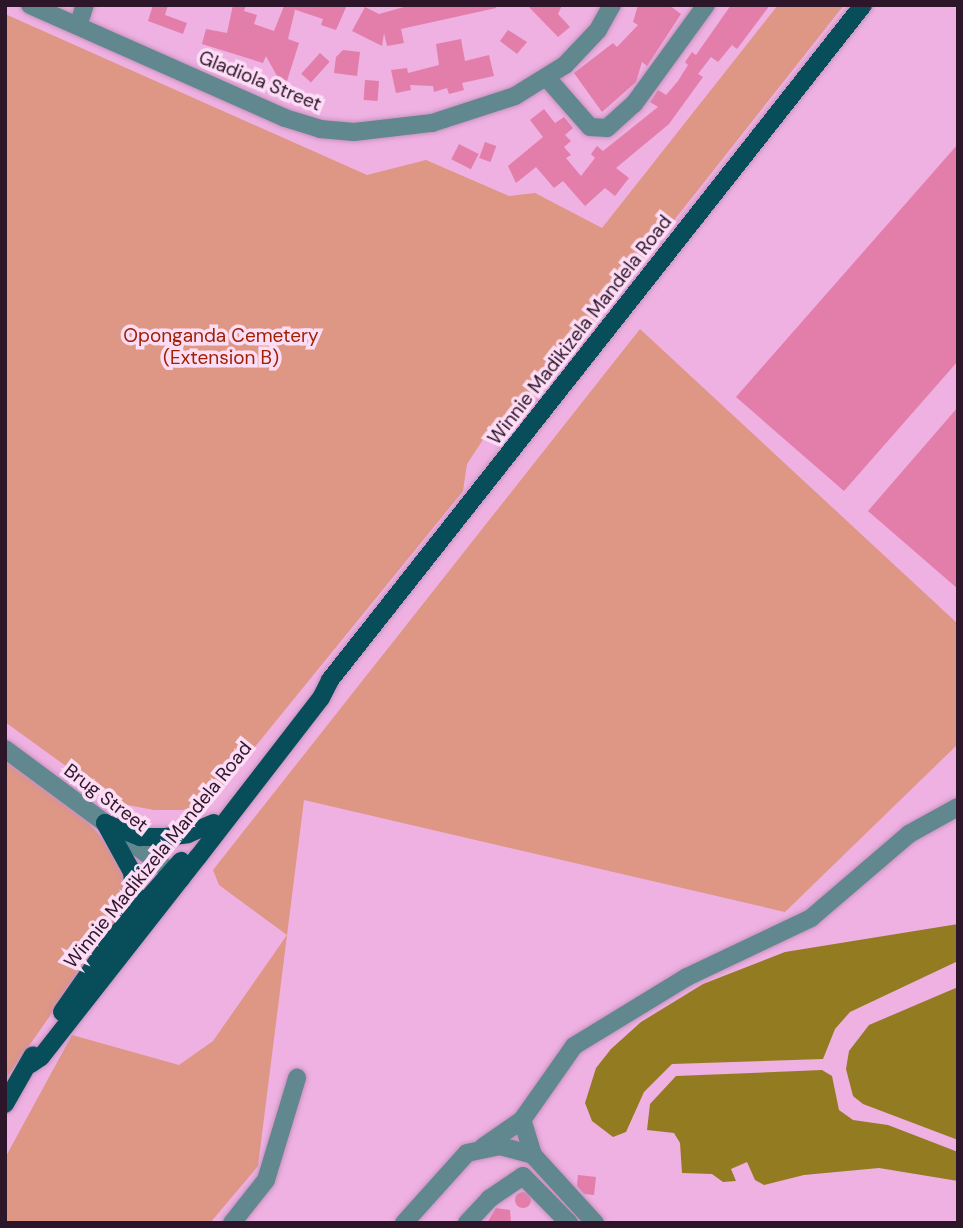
<!DOCTYPE html>
<style>
body{margin:0}
#map{position:relative;width:963px;height:1228px;overflow:hidden;background:#eeb1e2;font-family:"DM Sans",sans-serif}
div>[style]{position:absolute}
.green>*{inset:0;background:#de9685}
.water>*{inset:0;background:#937b21}
.building>*{inset:0;background:#e37daa;transform-origin:0 0}
.round{border-radius:50%}
.roads{filter:drop-shadow(0 0 2px #c792bd) drop-shadow(0 0 2px #c792bd)}
.minor>*{height:18px;margin:-9px;padding:0 9px;transform-origin:9px;border-radius:9px;background:#61878f}
.major>*{height:18px;margin:-9px;padding:0 9px;transform-origin:9px;border-radius:9px;background:#074e5a}
span{translate:-50% -50%;white-space:nowrap;text-align:center;line-height:1.15;-webkit-text-stroke:7px #fdddf6;paint-order:stroke}
.street-label{font-size:19px;color:#2d1629}
.park-label{font-size:19px;color:#9f2102}
.frame{position:absolute;inset:0;border:7px solid #2d1629;pointer-events:none}
</style>
<div id="map">
<div class="green">
<i style="clip-path:polygon(778px 5px,844px 5px,521px 414px,490px 429px,467px 464px,463px 491px,211px 801px,183px 810px,154px 810px,117px 803px,5px 722px,5px 14px,367px 175px,426px 160px,509px 196px,535px 193px,602px 228px)"></i>
<i style="clip-path:polygon(640px 329px,958px 624px,958px 744px,785px 912px,304px 800px,258px 1166px,210px 1223px,5px 1223px,5px 1158px,72px 1035px,179px 1065px,213px 1041px,287px 935px,219px 885px,213px 870px)"></i>
<i style="clip-path:polygon(5px 761px,88px 822px,102px 838px,123px 871px,125px 899px,120px 916px,5px 1080px)"></i>
</div>
<div class="water">
<i style="clip-path:polygon(958px 924px,958px 961px,850px 1012px,835px 1029px,823px 1059px,672px 1064px,644px 1092px,626px 1132px,613px 1137px,592px 1121px,585px 1103px,596px 1068px,611px 1049px,641px 1022px,703px 984px,785px 952px)"></i>
<i style="clip-path:polygon(958px 987px,958px 1140px,863px 1104px,853px 1096px,846px 1069px,849px 1051px,869px 1025px)"></i>
<i style="clip-path:polygon(822px 1070px,832px 1076px,839px 1110px,853px 1120px,888px 1125px,958px 1152px,958px 1181px,879px 1168px,804px 1175px,764px 1185px,755px 1180px,747px 1162px,731px 1169px,736px 1181px,723px 1182px,712px 1174px,682px 1173px,680px 1143px,674px 1133px,647px 1130px,650px 1104px,676px 1076px)"></i>
</div>
<div class="building">
<i style="clip-path:polygon(153px 5px,168px 5px,165px 15px,187px 23px,183px 34px,148px 21px)"></i>
<i style="clip-path:polygon(233px 5px,246px 5px,244px 11px,257px 15px,254px 24px,274px 31px,284px 6px,347px 5px,336px 30px,321px 25px,323px 19px,290px 8px,295px 10px,288px 39px,299px 43px,287px 81px,277px 76px,266px 56px,263px 63px,202px 44px,206px 29px,227px 33px)"></i>
<i style="clip-path:polygon(411px 5px,496px 5px,496px 8px,401px 29px,404px 43px,387px 46px,384px 33px,382px 46px,352px 31px,365px 7px,379px 14px)"></i>
<i style="clip-path:polygon(527px 5px,562px 5px,558px 14px,570px 27px,558px 37px)"></i>
<i style="clip-path:polygon(638px 5px,669px 5px,681px 14px,647px 66px,642px 62px,636px 82px,602px 112px,574px 73px,613px 43px,617px 47px,638px 25px,633px 22px)"></i>
<i style="clip-path:polygon(731px 5px,770px 5px,737px 49px,732px 45px,718px 62px,711px 57px,698px 74px,703px 77px,669px 124px,616px 168px,629px 178px,615px 196px,605px 188px,585px 206px,563px 181px,554px 188px,536px 167px,516px 183px,508px 166px,543px 137px,530px 120px,544px 109px,555px 123px,564px 117px,573px 128px,565px 135px,571px 141px,564px 147px,571px 155px,566px 158px,581px 176px,595px 158px,591px 154px,597px 146px,603px 151px,658px 107px,650px 102px,658px 90px,666px 95px,678px 81px,688px 65px,685px 62px,692px 52px,696px 55px)"></i>
<i style="clip-path:polygon(508px 30px,527px 42px,517px 54px,500px 41px)"></i>
<i style="clip-path:polygon(461px 39px,465px 61px,489px 55px,494px 76px,462px 83px,464px 90px,449px 94px,447px 88px,434px 92px,433px 86px,410px 85px,411px 90px,396px 93px,391px 70px,407px 68px,408px 73px,439px 65px,436px 44px)"></i>
<i style="clip-path:polygon(343px 50px,360px 52px,357px 76px,334px 73px,336px 57px)"></i>
<i style="left:320px;top:53px;width:13px;height:28px;rotate:42deg"></i>
<i style="left:365px;top:80px;width:14px;height:20px;rotate:4deg"></i>
<i style="left:485px;top:142px;width:12px;height:17px;rotate:20deg"></i>
<i style="left:459px;top:144px;width:22px;height:17px;rotate:27deg"></i>
<i style="clip-path:polygon(958px 144px,958px 361px,844px 491px,736px 397px)"></i>
<i style="clip-path:polygon(958px 407px,958px 589px,868px 511px)"></i>
<i style="clip-path:polygon(578px 1175px,596px 1177px,594px 1195px,584px 1194px,577px 1186px)"></i>
<i class="round" style="left:515px;top:1192px;width:16px;height:16px"></i>
<i style="clip-path:polygon(496px 1208px,510px 1210px,511px 1223px,487px 1223px)"></i>
</div>
<div class="roads">
<div class="minor">
<i style="left:30px;top:5px;width:279px;rotate:23.9deg"></i>
<i style="left:285px;top:118px;width:37px;rotate:17deg"></i>
<i style="left:320px;top:129px;width:34px;rotate:5deg"></i>
<i style="left:354px;top:132px;width:79px;rotate:-6.6deg"></i>
<i style="left:432px;top:123px;width:87px;rotate:-18deg"></i>
<i style="left:515px;top:96px;width:59px;rotate:-31.8deg"></i>
<i style="left:565px;top:65px;width:48px;rotate:-46.7deg"></i>
<i style="left:598px;top:30px;width:29px;rotate:-61deg"></i>
<i style="left:78px;top:26px;width:22px;rotate:-72deg"></i>
<i style="left:547px;top:78px;width:65px;rotate:48.7deg"></i>
<i style="left:590px;top:127px;width:17px;rotate:3deg"></i>
<i style="left:607px;top:128px;width:36px;rotate:-42deg"></i>
<i style="left:634px;top:104px;width:122px;rotate:-54deg"></i>
<i style="left:5px;top:749px;width:219px;rotate:36.5deg"></i>
<i style="left:483px;top:1147px;width:47px;rotate:-34.7deg"></i>
<i style="left:232px;top:1223px;width:55px;rotate:-51.7deg"></i>
<i style="left:266px;top:1180px;width:107px;rotate:-73.1deg"></i>
<i style="left:404px;top:1223px;width:94px;rotate:-48deg"></i>
<i style="left:467px;top:1153px;width:34px;rotate:-12deg"></i>
<i style="left:500px;top:1146px;width:34px;rotate:15deg"></i>
<i style="left:467px;top:1223px;width:33px;rotate:-47deg"></i>
<i style="left:489px;top:1199px;width:41px;rotate:-34.1deg"></i>
<i style="left:523px;top:1176px;width:66px;rotate:45.6deg"></i>
<i style="left:595px;top:1223px;width:92px;rotate:-132.4deg"></i>
<i style="left:533px;top:1155px;width:37px;rotate:-107deg"></i>
<i style="left:522px;top:1120px;width:90px;rotate:-54.9deg"></i>
<i style="left:574px;top:1046px;width:132px;rotate:-31.4deg"></i>
<i style="left:687px;top:977px;width:137px;rotate:-25.4deg"></i>
<i style="left:811px;top:918px;width:129px;rotate:-40.6deg"></i>
<i style="left:909px;top:834px;width:56px;rotate:-28.9deg"></i>
</div>
<div class="major">
<i style="left:105px;top:823px;width:56px;rotate:61.1deg"></i>
<i style="left:132px;top:872px;width:27px;rotate:84deg"></i>
<i style="left:135px;top:899px;width:18px;rotate:112deg"></i>
<i style="left:105px;top:823px;width:38px;rotate:22deg"></i>
<i style="left:140px;top:837px;width:25px"></i>
<i style="left:165px;top:837px;width:23px;rotate:-7deg"></i>
<i style="left:188px;top:834px;width:28px;rotate:-23deg"></i>
<i style="left:62px;top:1012px;width:93px;rotate:-55.1deg"></i>
<i style="left:115px;top:936px;width:100px;rotate:-48.7deg"></i>
<i style="left:31px;top:1064px;width:12px;rotate:-35deg"></i>
<i style="left:41px;top:1057px;width:254px;rotate:-51.9deg"></i>
<i style="left:198px;top:857px;width:201px;rotate:-52.3deg"></i>
<i style="left:321px;top:698px;width:20px;rotate:-63deg"></i>
<i style="left:330px;top:680px;width:860px;rotate:-51.7deg"></i>
<i style="left:5px;top:1104px;width:56px;rotate:-60.3deg"></i>
</div>
</div>
<div class="street-label">
<span style="left:260px;top:81px;rotate:22deg">Gladiola Street</span>
<span style="left:580px;top:330px;rotate:-52deg">Winnie Madikizela Mandela Road</span>
<span style="left:106px;top:798px;rotate:37deg">Brug Street</span>
<span style="left:158px;top:855px;rotate:-51deg">Winnie Madikizela Mandela Road</span>
</div>
<div class="park-label">
<span style="left:221px;top:347px">Oponganda Cemetery<br>(Extension B)</span>
</div>
<div class="frame"></div>
</div>
